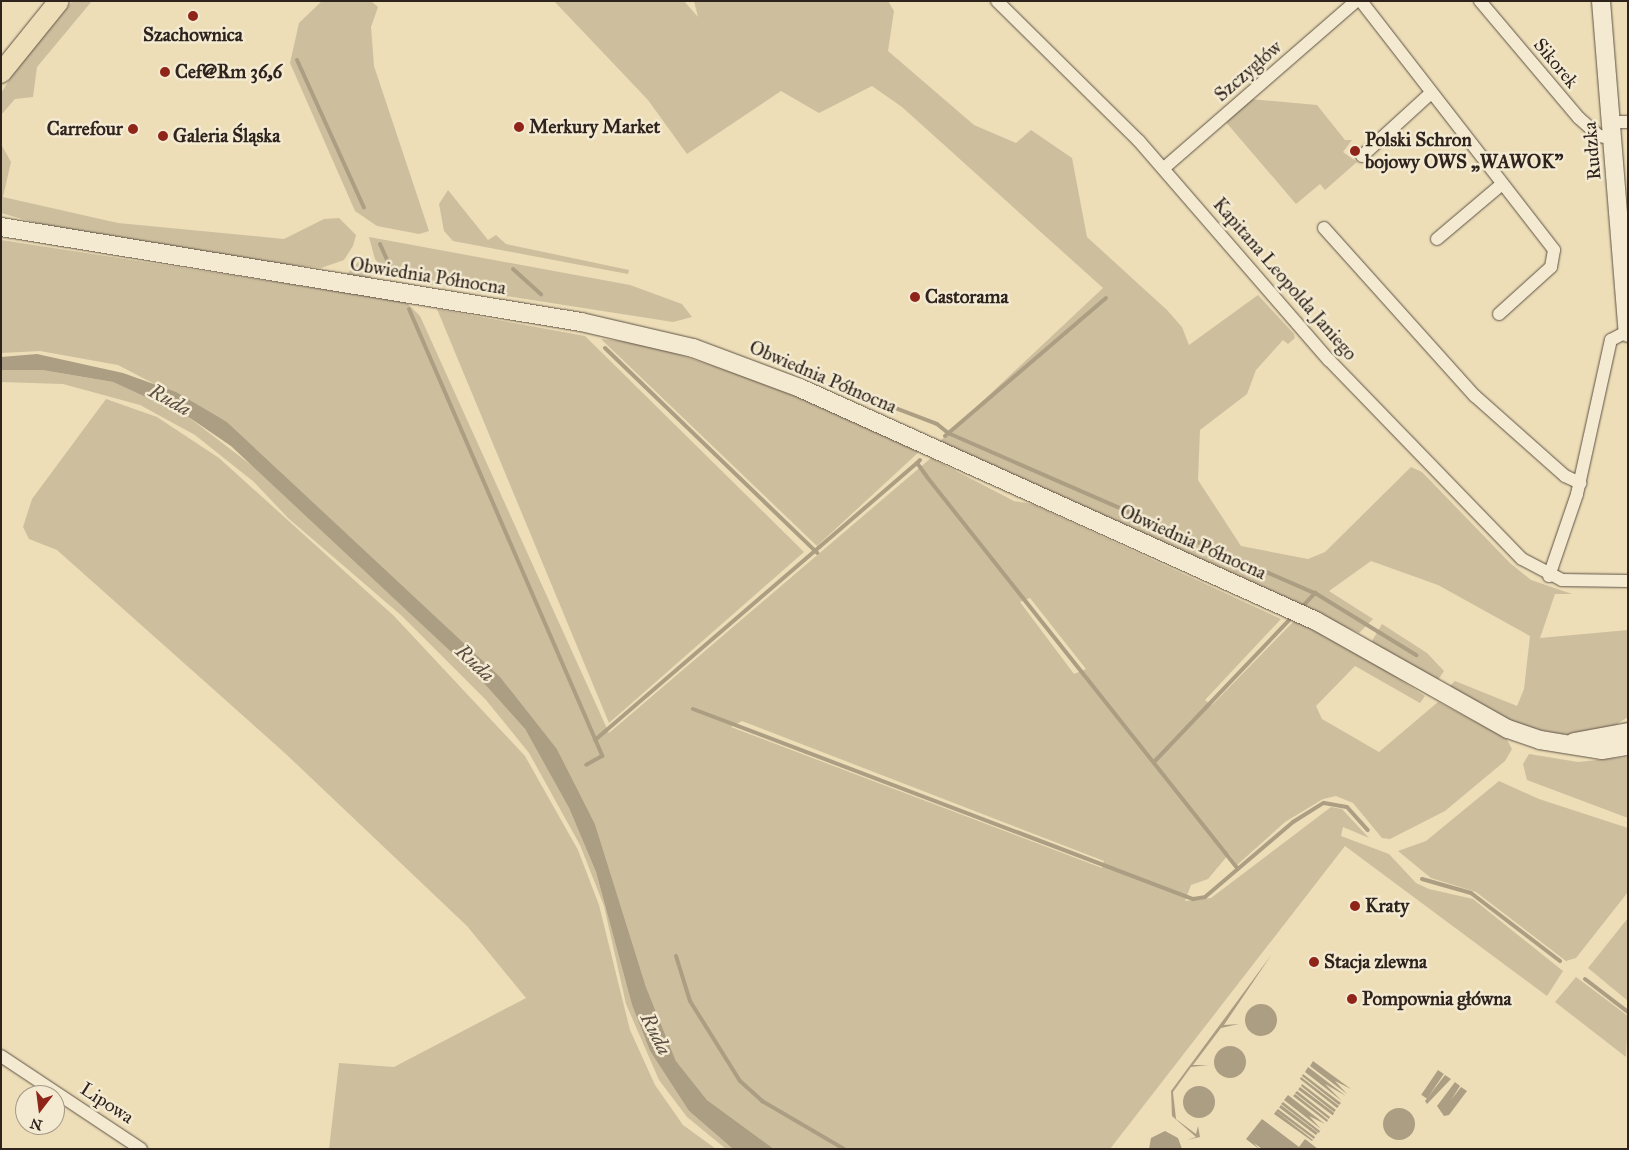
<!DOCTYPE html>
<meta charset="utf-8">
<style>
body{margin:0}
#map{position:relative;width:1629px;height:1150px;overflow:hidden;background:#eddeb8;font-family:"IM FELL Great Primer",serif}
div>[style]{position:absolute}
.green>*{inset:0;background:#cdbe9e}
.water>*{inset:0;background:#ac9e83;transform-origin:0 0}
.round{border-radius:50%}
.stream>*{height:4px;margin:-2px;padding:0 2px;transform-origin:2px;border-radius:2px;background:#ac9e83}
.roads{filter:drop-shadow(0 0 1px #5e5244) drop-shadow(0 0 1px #5e5244)}
.street>*{height:12px;margin:-6px;padding:0 6px;transform-origin:6px;border-radius:6px;background:#f3ead1}
.secondary>*{height:18px;margin:-9px;padding:0 9px;transform-origin:9px;border-radius:9px;background:#f3ead1}
.primary>*{height:20px;margin:-10px;padding:0 10px;transform-origin:10px;border-radius:10px;background:#eddeb8}
.dots>*{width:14px;height:14px;translate:-50% -50%;box-sizing:border-box;border:2px solid #f3ead1;border-radius:50%}
span{translate:-50% -50%;white-space:nowrap;text-align:center;line-height:1.15;-webkit-text-stroke:5px #f3ead1;paint-order:stroke}
.poi-label{font-size:19px;color:#2f231d;font-weight:700}
.left{translate:0 -50%;text-align:left}
.right{translate:-100% -50%;text-align:right}
.street-label{font-size:19px;color:#2f231d}
.water-label{font-size:20px;color:#5b4e41;font-style:italic}
.frame{position:absolute;inset:0;border:2px solid #2f231d;pointer-events:none}
.north{position:absolute;left:15px;top:1085px;width:50px;height:50px;box-sizing:border-box;background:#f3ead1;border:1px solid #a59a89;border-radius:50%;rotate:195deg;font-size:14px;font-weight:700;line-height:20px;text-align:center;color:#2f231d}
.north::after{content:'';display:block;margin:auto;width:18px;height:22px;background:#8f2418;clip-path:polygon(50% 0,100% 100%,50% 72%,0 100%)}
</style>
<div id="map">
<div class="green">
<i style="clip-path:polygon(73px 1px,92px 1px,37px 67px,33px 97px,15px 99px,1px 115px,1px 93px,16px 70px)"></i>
<i style="clip-path:polygon(322px 1px,371px 1px,378px 7px,371px 27px,374px 66px,429px 231px,419px 234px,377px 226px,355px 211px,290px 63px,299px 23px)"></i>
<i style="clip-path:polygon(554px 1px,684px 1px,698px 17px,694px 1px,888px 1px,894px 11px,888px 51px,974px 125px,1016px 143px,1031px 130px,1072px 158px,1087px 237px,1167px 310px,1182px 327px,1189px 345px,1258px 295px,1294px 334px,1295px 338px,1288px 344px,1283px 340px,1256px 370px,1247px 394px,1200px 430px,1198px 480px,1241px 546px,1308px 559px,1325px 552px,1411px 467px,1422px 472px,1510px 563px,1531px 580px,1572px 594px,1555px 594px,1540px 638px,1628px 630px,1628px 717px,1617px 724px,1617px 730px,1568px 735px,1544px 731px,1509px 722px,1448px 688px,1455px 681px,1517px 706px,1524px 689px,1530px 636px,1438px 585px,1371px 561px,1329px 591px,1373px 619px,1359px 633px,938px 443px,1103px 288px,902px 107px,872px 86px,819px 113px,781px 91px,687px 154px,648px 100px)"></i>
<i style="clip-path:polygon(1249px 99px,1317px 105px,1345px 140px,1352px 140px,1343px 152px,1357px 162px,1325px 190px,1320px 184px,1296px 204px,1225px 121px)"></i>
<i style="clip-path:polygon(1px 144px,11px 162px,3px 197px,118px 223px,284px 239px,324px 219px,339px 218px,356px 235px,353px 246px,344px 260px,321px 268px,206px 256px,76px 234px,1px 213px)"></i>
<i style="clip-path:polygon(448px 190px,488px 240px,496px 235px,506px 244px,629px 270px,628px 274px,453px 241px,444px 231px,439px 204px)"></i>
<i style="clip-path:polygon(369px 237px,630px 285px,682px 304px,692px 317px,673px 322px,403px 280px,387px 274px,375px 259px)"></i>
<i style="clip-path:polygon(evenodd,1px 240px,406px 302px,420px 316px,609px 733px,931px 458px,1014px 501px,1032px 504px,1281px 619px,1205px 700px,1212px 705px,1295px 620px,1358px 652px,1425px 696px,1420px 703px,1355px 666px,1316px 706px,1322px 719px,1379px 752px,1438px 702px,1506px 738px,1512px 749px,1505px 761px,1445px 811px,1390px 839px,1382px 838px,1353px 803px,1336px 796px,1323px 799px,1285px 822px,1237px 865px,1229px 854px,1208px 879px,1191px 885px,1185px 901px,1211px 898px,1331px 807px,1342px 809px,1369px 838px,1343px 827px,1341px 836px,1389px 854px,1416px 883px,1429px 889px,1473px 899px,1563px 971px,1547px 996px,1345px 846px,1110px 1149px,774px 1149px,707px 1100px,676px 1061px,646px 987px,595px 824px,557px 749px,500px 678px,227px 422px,118px 365px,40px 351px,1px 353px,1px 240px,1030px 598px,1086px 669px,1074px 674px,1020px 602px,1030px 598px,1px 240px,742px 721px,1104px 861px,1102px 868px,731px 727px,742px 721px)"></i>
<i style="clip-path:polygon(363px 258px,372px 279px,346px 275px,362px 258px)"></i>
<i style="clip-path:polygon(437px 309px,585px 336px,804px 552px,609px 723px)"></i>
<i style="clip-path:polygon(601px 339px,647px 344px,773px 386px,921px 450px,817px 546px)"></i>
<i style="clip-path:polygon(1px 370px,42px 370px,113px 382px,187px 416px,259px 471px,480px 679px,525px 729px,569px 808px,596px 872px,632px 1005px,650px 1051px,689px 1111px,733px 1149px,726px 1149px,687px 1117px,659px 1080px,626px 1004px,604px 906px,580px 845px,529px 753px,486px 700px,402px 616px,288px 518px,254px 482px,195px 435px,140px 405px,63px 384px,1px 382px)"></i>
<i style="clip-path:polygon(106px 399px,157px 417px,219px 458px,394px 616px,525px 756px,578px 850px,599px 905px,630px 1030px,655px 1085px,683px 1125px,716px 1149px,329px 1149px,339px 1063px,394px 1067px,526px 998px,467px 926px,287px 755px,57px 550px,29px 539px,23px 527px,32px 499px)"></i>
<i style="clip-path:polygon(1382px 624px,1427px 653px,1444px 671px,1438px 680px,1376px 646px,1372px 641px)"></i>
<i style="clip-path:polygon(1529px 754px,1578px 762px,1628px 757px,1628px 818px,1527px 780px,1523px 764px)"></i>
<i style="clip-path:polygon(1499px 781px,1539px 799px,1628px 828px,1628px 892px,1576px 958px,1566px 961px,1476px 892px,1431px 878px,1398px 851px,1426px 841px)"></i>
<i style="clip-path:polygon(1628px 918px,1628px 1001px,1588px 968px)"></i>
<i style="clip-path:polygon(1576px 977px,1628px 1016px,1626px 1057px,1555px 1002px)"></i>
</div>
<div class="water">
<i style="clip-path:polygon(37px 354px,123px 373px,176px 392px,227px 422px,500px 677px,557px 749px,595px 824px,646px 987px,676px 1061px,707px 1100px,774px 1149px,733px 1149px,689px 1111px,650px 1051px,632px 1005px,596px 872px,569px 808px,525px 729px,480px 679px,231px 446px,187px 416px,113px 382px,42px 370px,1px 370px,1px 357px)"></i>
<i style="clip-path:polygon(1272px 954px,1224px 1025px,1239px 1024px,1221px 1028px,1193px 1065px,1208px 1065px,1191px 1067px,1173px 1092px,1176px 1119px,1196px 1134px,1198px 1126px,1200px 1137px,1187px 1140px,1196px 1137px,1172px 1116px,1171px 1091px)"></i>
<i class="round" style="left:1245px;top:1004px;width:32px;height:32px"></i>
<i class="round" style="left:1214px;top:1046px;width:32px;height:32px"></i>
<i style="clip-path:polygon(1313px 1061px,1351px 1089px,1335px 1081px,1347px 1094px,1310px 1066px)"></i>
<i style="clip-path:polygon(1308px 1067px,1346px 1096px,1325px 1084px,1342px 1101px,1305px 1072px)"></i>
<i style="left:1438px;top:1070px;width:7px;height:30px;rotate:34deg"></i>
<i style="clip-path:polygon(1303px 1074px,1341px 1103px,1339px 1105px,1302px 1076px)"></i>
<i style="clip-path:polygon(1445px 1075px,1451px 1079px,1427px 1104px,1425px 1101px)"></i>
<i style="clip-path:polygon(1301px 1077px,1339px 1106px,1337px 1108px,1300px 1079px)"></i>
<i style="clip-path:polygon(1455px 1082px,1460px 1086px,1451px 1100px,1461px 1087px,1467px 1091px,1449px 1115px,1444px 1116px,1437px 1106px)"></i>
<i style="clip-path:polygon(1302px 1084px,1336px 1110px,1334px 1112px,1301px 1086px)"></i>
<i class="round" style="left:1183px;top:1086px;width:32px;height:32px"></i>
<i style="left:1300px;top:1087px;width:43px;height:3px;rotate:37deg"></i>
<i style="clip-path:polygon(1297px 1091px,1330px 1117px,1329px 1119px,1295px 1093px)"></i>
<i style="clip-path:polygon(1295px 1094px,1328px 1120px,1327px 1122px,1293px 1096px)"></i>
<i style="clip-path:polygon(1288px 1095px,1325px 1124px,1309px 1116px,1321px 1129px,1284px 1100px)"></i>
<i style="clip-path:polygon(1283px 1102px,1320px 1131px,1319px 1133px,1281px 1104px)"></i>
<i style="left:1281px;top:1105px;width:46px;height:3px;rotate:37deg"></i>
<i class="round" style="left:1383px;top:1108px;width:32px;height:32px"></i>
<i style="clip-path:polygon(1278px 1109px,1315px 1137px,1314px 1139px,1276px 1111px)"></i>
<i style="clip-path:polygon(1276px 1111px,1313px 1140px,1312px 1141px,1274px 1114px)"></i>
<i style="clip-path:polygon(1262px 1119px,1299px 1147px,1305px 1139px,1318px 1149px,1262px 1149px,1254px 1143px,1259px 1149px,1246px 1139px)"></i>
<i style="clip-path:polygon(1165px 1131px,1178px 1138px,1182px 1149px,1149px 1149px,1151px 1138px)"></i>
</div>
<div class="stream">
<i style="left:297px;top:60px;width:162px;rotate:65.6deg"></i>
<i style="left:380px;top:244px;width:30px;rotate:66deg"></i>
<i style="left:513px;top:269px;width:38px;rotate:42deg"></i>
<i style="left:409px;top:309px;width:487px;rotate:66.6deg"></i>
<i style="left:602px;top:756px;width:18px;rotate:151deg"></i>
<i style="left:605px;top:348px;width:295px;rotate:44deg"></i>
<i style="left:864px;top:396px;width:78px;rotate:21deg"></i>
<i style="left:937px;top:424px;width:14px;rotate:39deg"></i>
<i style="left:948px;top:433px;width:400px;rotate:23.6deg"></i>
<i style="left:1315px;top:593px;width:119px;rotate:31.5deg"></i>
<i style="left:945px;top:436px;width:212px;rotate:-40.6deg"></i>
<i style="left:920px;top:460px;width:4px;rotate:135deg"></i>
<i style="left:917px;top:463px;width:17px;rotate:54deg"></i>
<i style="left:927px;top:477px;width:500px;rotate:51.57deg"></i>
<i style="left:1301px;top:608px;width:21px;rotate:-47deg"></i>
<i style="left:693px;top:709px;width:535px;rotate:20.81deg"></i>
<i style="left:1193px;top:899px;width:12px;rotate:-9deg"></i>
<i style="left:1205px;top:897px;width:116px;rotate:-40.4deg"></i>
<i style="left:1293px;top:822px;width:36px;rotate:-32deg"></i>
<i style="left:1324px;top:803px;width:23px;rotate:10deg"></i>
<i style="left:1347px;top:807px;width:31px;rotate:48deg"></i>
<i style="left:595px;top:740px;width:425px;rotate:-40.7deg"></i>
<i style="left:1154px;top:762px;width:200px;rotate:-46.4deg"></i>
<i style="left:1422px;top:879px;width:51px;rotate:15.9deg"></i>
<i style="left:1471px;top:893px;width:112px;rotate:37.4deg"></i>
<i style="left:676px;top:956px;width:47px;rotate:72.7deg"></i>
<i style="left:690px;top:1001px;width:94px;rotate:58deg"></i>
<i style="left:740px;top:1081px;width:30px;rotate:42deg"></i>
<i style="left:762px;top:1101px;width:95px;rotate:30.3deg"></i>
<i style="left:1585px;top:979px;width:54px;rotate:37.5deg"></i>
</div>
<div class="roads">
<div class="street">
<i style="left:997px;top:1px;width:199px;rotate:44.6deg"></i>
<i style="left:1139px;top:141px;width:290px;rotate:49.1deg"></i>
<i style="left:1329px;top:360px;width:277px;rotate:45.9deg"></i>
<i style="left:1522px;top:559px;width:45px;rotate:27.7deg"></i>
<i style="left:1562px;top:580px;width:66px;rotate:0.9deg"></i>
<i style="left:1361px;top:1px;width:315px;rotate:52.2deg"></i>
<i style="left:1554px;top:250px;width:17px;rotate:100deg"></i>
<i style="left:1551px;top:267px;width:70px;rotate:137.9deg"></i>
<i style="left:1480px;top:1px;width:153px;rotate:49.8deg"></i>
<i style="left:1579px;top:118px;width:27px;rotate:42deg"></i>
<i style="left:1599px;top:136px;width:13px;rotate:9deg"></i>
<i style="left:1610px;top:122px;width:18px"></i>
<i style="left:1362px;top:156px;width:93px;rotate:-42.4deg"></i>
<i style="left:1164px;top:168px;width:254px;rotate:-41deg"></i>
<i style="left:1324px;top:228px;width:226px;rotate:48.1deg"></i>
<i style="left:1475px;top:396px;width:120px;rotate:41.6deg"></i>
<i style="left:1565px;top:476px;width:17px;rotate:25deg"></i>
<i style="left:1437px;top:239px;width:85px;rotate:-40.2deg"></i>
<i style="left:1549px;top:576px;width:87px;rotate:-71.1deg"></i>
<i style="left:1577px;top:494px;width:158px;rotate:-77.6deg"></i>
<i style="left:1611px;top:340px;width:19px;rotate:-28deg"></i>
<i style="left:1px;top:1056px;width:168px;rotate:33.6deg"></i>
</div>
<div class="secondary">
<i style="left:1601px;top:1px;width:333px;rotate:85.4deg"></i>
<i style="left:1px;top:227px;width:588px;rotate:9.3deg"></i>
<i style="left:581px;top:322px;width:115px;rotate:13.1deg"></i>
<i style="left:693px;top:348px;width:114px;rotate:20.5deg"></i>
<i style="left:800px;top:388px;width:566px;rotate:24.3deg"></i>
<i style="left:1316px;top:621px;width:220px;rotate:29.4deg"></i>
<i style="left:1508px;top:729px;width:34px;rotate:19deg"></i>
<i style="left:1540px;top:740px;width:63px;rotate:9.2deg"></i>
<i style="left:1602px;top:750px;width:26px;rotate:-9deg"></i>
<i style="left:1574px;top:742px;width:55px;rotate:-10.5deg"></i>
</div>
<div class="primary">
<i style="left:1px;top:73px;width:92px;rotate:-51.1deg"></i>
</div>
</div>
<div class="dots">
<i style="left:193px;top:16px;background:#8f2418"></i>
<i style="left:165px;top:72px;background:#8f2418"></i>
<i style="left:519px;top:127px;background:#8f2418"></i>
<i style="left:133px;top:129px;background:#8f2418"></i>
<i style="left:163px;top:136px;background:#8f2418"></i>
<i style="left:1355px;top:151px;background:#8f2418"></i>
<i style="left:915px;top:297px;background:#8f2418"></i>
<i style="left:1355px;top:906px;background:#8f2418"></i>
<i style="left:1314px;top:962px;background:#8f2418"></i>
<i style="left:1352px;top:999px;background:#8f2418"></i>
</div>
<div class="poi-label">
<span style="left:193px;top:35px">Szachownica</span>
<span class="left" style="left:175px;top:72px">Cef@Rm 36,6</span>
<span class="left" style="left:529px;top:127px">Merkury Market</span>
<span class="right" style="left:123px;top:129px">Carrefour</span>
<span class="left" style="left:173px;top:136px">Galeria Śląska</span>
<span class="left" style="left:1365px;top:151px">Polski Schron<br>bojowy OWS „WAWOK”</span>
<span class="left" style="left:925px;top:297px">Castorama</span>
<span class="left" style="left:1365px;top:906px">Kraty</span>
<span class="left" style="left:1324px;top:962px">Stacja zlewna</span>
<span class="left" style="left:1362px;top:999px">Pompownia główna</span>
</div>
<div class="street-label">
<span style="left:1556px;top:63px;rotate:50deg">Sikorek</span>
<span style="left:1248px;top:71px;rotate:-41deg">Szczygłów</span>
<span style="left:1592px;top:151px;rotate:-95deg">Rudzka</span>
<span style="left:428px;top:276px;rotate:9deg">Obwiednia Północna</span>
<span style="left:1285px;top:279px;rotate:49deg">Kapitana Leopolda Janiego</span>
<span style="left:823px;top:377px;rotate:23deg">Obwiednia Północna</span>
<span style="left:1193px;top:542px;rotate:24deg">Obwiednia Północna</span>
<span style="left:107px;top:1103px;rotate:33deg">Lipowa</span>
</div>
<div class="water-label">
<span style="left:170px;top:400px;rotate:29deg">Ruda</span>
<span style="left:475px;top:663px;rotate:43deg">Ruda</span>
<span style="left:656px;top:1034px;rotate:63deg">Ruda</span>
</div>
<div class="frame"></div>
<div class="north">N</div>
</div>
